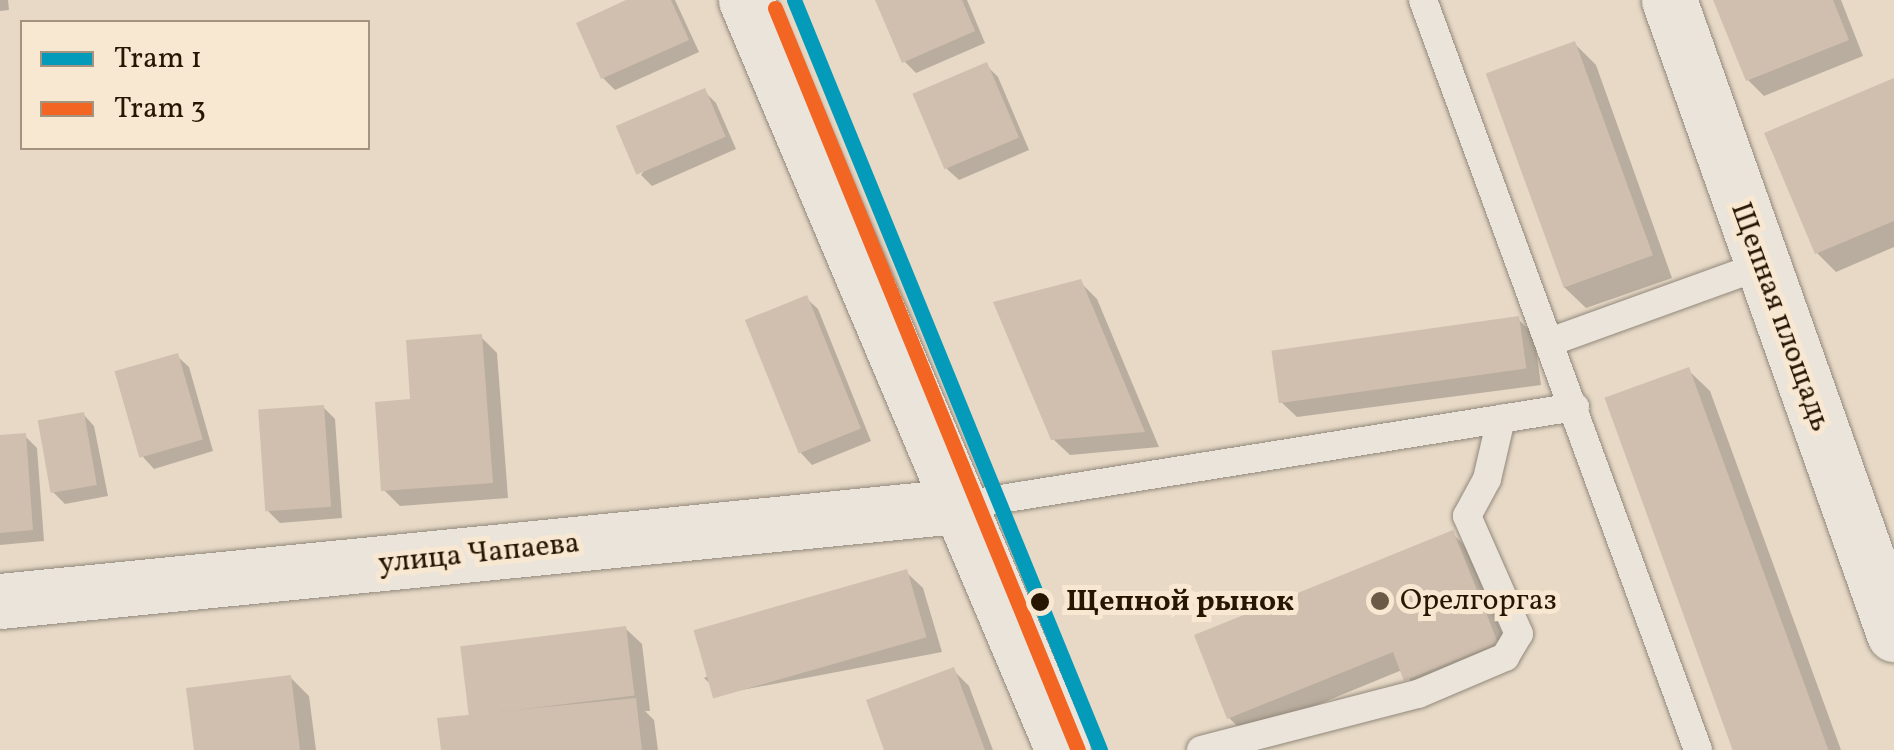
<!DOCTYPE html>
<meta charset="utf-8">
<style>
body{margin:0}
#map{position:relative;width:1894px;height:750px;overflow:hidden;background:#e7d9c6;font-family:Vollkorn,serif}
div>[style]{position:absolute}
.shadow>*{inset:0;background:#0003}
.building>*{inset:0;background:#d0bfaf;transform-origin:0 0}
.roads{filter:drop-shadow(0 0 2px #92887b) drop-shadow(0 0 2px #92887b)}
.lane>*{height:28px;margin:-14px;padding:0 14px;transform-origin:14px;border-radius:14px;background:#ebe4da}
.street>*{height:55px;margin:-27.5px;padding:0 27.5px;transform-origin:27.5px;border-radius:27.5px;background:#ebe4da}
.secondary>*{height:55px;margin:-27.5px;padding:0 27.5px;transform-origin:27.5px;border-radius:27.5px;background:#ebe4da}
.tram-1>*{height:15px;margin:-7.5px;padding:0 7.5px;transform-origin:7.5px;border-radius:7.5px;background:#049aba}
.tram-2>*{height:15px;margin:-7.5px;padding:0 7.5px;transform-origin:7.5px;border-radius:7.5px;background:#f26522}
.dots>*{width:28px;height:28px;translate:-50% -50%;box-sizing:border-box;border:5px solid #f8e8d2;border-radius:50%}
span{translate:-50% -50%;white-space:nowrap;text-align:center;line-height:1.15;-webkit-text-stroke:10px #f8e8d2;paint-order:stroke}
.street-label{font-size:30px;color:#271602}
.poi-label{font-size:30px;color:#271602}
.left{translate:0 -50%;text-align:left}
.stop-label{font-size:30px;color:#271602;font-weight:700}
.legend{position:absolute;left:20px;top:20px;width:350px;height:130px;box-sizing:border-box;background:#f8e8d2;border:2px solid #a4947f;margin:0;padding:12px 18px;list-style:none;font-size:30px;color:#271602}
.legend li{display:flex;align-items:center;gap:20px;height:50px}
.legend b{width:50px;border:2px solid #a4947f}
</style>
<div id="map">
<div class="shadow">
<i style="clip-path:polygon(0 0,8px 0,9px 10px,0 11px)"></i>
<i style="clip-path:polygon(633px 0,675px 0,699px 52px,615px 90px,603px 78px)"></i>
<i style="clip-path:polygon(877px 0,967px 0,985px 43px,916px 73px,904px 61px)"></i>
<i style="clip-path:polygon(1716px 0,1841px 0,1863px 56px,1764px 96px,1748px 80px)"></i>
<i style="clip-path:polygon(1575px 44px,1596px 65px,1672px 278px,1586px 308px,1564px 287px)"></i>
<i style="clip-path:polygon(986px 65px,998px 77px,1029px 150px,959px 180px,947px 169px)"></i>
<i style="clip-path:polygon(1894px 81px,1894px 247px,1836px 272px,1817px 253px)"></i>
<i style="clip-path:polygon(704px 91px,716px 103px,736px 149px,652px 186px,641px 175px)"></i>
<i style="clip-path:polygon(1080px 282px,1097px 299px,1159px 447px,1070px 455px,1053px 439px)"></i>
<i style="clip-path:polygon(806px 298px,818px 309px,871px 441px,812px 465px,801px 453px)"></i>
<i style="clip-path:polygon(1518px 319px,1534px 335px,1541px 385px,1297px 417px,1280px 401px)"></i>
<i style="clip-path:polygon(481px 337px,497px 353px,508px 498px,400px 506px,384px 490px,413px 402px)"></i>
<i style="clip-path:polygon(177px 356px,189px 367px,213px 451px,154px 469px,143px 457px)"></i>
<i style="clip-path:polygon(1688px 370px,1710px 391px,1841px 750px,1736px 750px)"></i>
<i style="clip-path:polygon(323px 407px,335px 419px,342px 518px,280px 523px,268px 511px)"></i>
<i style="clip-path:polygon(83px 414px,94px 426px,108px 496px,65px 504px,53px 492px)"></i>
<i style="clip-path:polygon(25px 436px,37px 448px,44px 541px,0 545px,0 438px)"></i>
<i style="clip-path:polygon(1452px 533px,1469px 550px,1512px 659px,1422px 696px,1402px 670px,1246px 734px,1229px 718px)"></i>
<i style="clip-path:polygon(906px 572px,923px 588px,942px 652px,721px 694px,704px 678px)"></i>
<i style="clip-path:polygon(625px 628px,642px 644px,650px 711px,645px 711px,654px 720px,658px 750px,443px 750px,474px 717px,468px 711px)"></i>
<i style="clip-path:polygon(953px 670px,969px 686px,993px 750px,887px 750px)"></i>
<i style="clip-path:polygon(290px 677px,309px 696px,316px 750px,197px 750px)"></i>
</div>
<div class="building">
<i style="clip-path:polygon(626px 0,671px 0,689px 40px,601px 79px,576px 23px)"></i>
<i style="clip-path:polygon(875px 0,962px 0,975px 31px,902px 63px)"></i>
<i style="clip-path:polygon(1713px 0,1833px 0,1849px 40px,1746px 81px)"></i>
<i style="left:1575px;top:41px;width:228px;height:95px;rotate:70deg"></i>
<i style="left:987px;top:62px;width:82px;height:81px;rotate:67deg"></i>
<i style="clip-path:polygon(1894px 78px,1894px 221px,1815px 254px,1764px 133px)"></i>
<i style="left:705px;top:88px;width:53px;height:97px;rotate:67deg"></i>
<i style="clip-path:polygon(1081px 279px,1145px 432px,1051px 440px,993px 302px)"></i>
<i style="left:807px;top:295px;width:144px;height:67px;rotate:68deg"></i>
<i style="left:1519px;top:316px;width:53px;height:250px;rotate:82deg"></i>
<i style="clip-path:polygon(482px 334px,493px 483px,381px 491px,375px 402px,410px 399px,406px 340px)"></i>
<i style="left:178px;top:353px;width:90px;height:66px;rotate:74deg"></i>
<i style="left:1689px;top:367px;width:408px;height:90px;rotate:70deg"></i>
<i style="left:324px;top:405px;width:102px;height:66px;rotate:86deg"></i>
<i style="left:84px;top:412px;width:74px;height:47px;rotate:80deg"></i>
<i style="clip-path:polygon(26px 433px,33px 530px,0 533px,0 435px)"></i>
<i style="clip-path:polygon(1453px 530px,1498px 643px,1404px 681px,1393px 652px,1227px 719px,1194px 635px)"></i>
<i style="left:907px;top:569px;width:71px;height:222px;rotate:74deg"></i>
<i style="left:626px;top:626px;width:70px;height:167px;rotate:83deg"></i>
<i style="clip-path:polygon(954px 667px,985px 750px,884px 750px,866px 700px)"></i>
<i style="clip-path:polygon(291px 675px,300px 750px,194px 750px,186px 688px)"></i>
<i style="clip-path:polygon(636px 698px,642px 750px,441px 750px,437px 718px)"></i>
</div>
<div class="roads">
<div class="lane">
<i style="left:1423px;top:0;width:799px;rotate:69.86deg"></i>
<i style="left:1550px;top:342px;width:223px;rotate:-19.9deg"></i>
<i style="left:957px;top:506px;width:626px;rotate:-9.1deg"></i>
<i style="left:1201px;top:750px;width:224px;rotate:-14.5deg"></i>
<i style="left:1418px;top:694px;width:95px;rotate:-23deg"></i>
<i style="left:1505px;top:657px;width:27px;rotate:-59deg"></i>
<i style="left:1519px;top:634px;width:129px;rotate:-113.8deg"></i>
<i style="left:1467px;top:516px;width:42px;rotate:-61.6deg"></i>
<i style="left:1487px;top:479px;width:62px;rotate:-76.9deg"></i>
</div>
<div class="street">
<i style="left:1669px;top:0;width:673px;rotate:70.46deg"></i>
<i style="left:0;top:601px;width:962px;rotate:-5.67deg"></i>
</div>
<div class="secondary">
<i style="left:746px;top:0;width:814px;rotate:67.09deg"></i>
</div>
</div>
<div class="tram-1">
<i style="left:794px;top:0;width:810px;rotate:67.8deg"></i>
</div>
<div class="tram-2">
<i style="left:775px;top:8px;width:801px;rotate:67.79deg"></i>
</div>
<div class="dots">
<i style="left:1380px;top:601px;background:#6a5a47"></i>
<i style="left:1040px;top:602px;background:#271602"></i>
</div>
<div class="street-label">
<span style="left:1780px;top:317px;rotate:70deg">Щепная площадь</span>
<span style="left:479px;top:554px;rotate:-6deg">улица Чапаева</span>
</div>
<div class="poi-label">
<span class="left" style="left:1400px;top:601px">Орелгоргаз</span>
</div>
<div class="stop-label">
<span class="left" style="left:1066px;top:602px">Щепной рынок</span>
</div>
<ul class="legend">
<li><b style="height:12px;background:#049aba"></b>Tram 1</li>
<li><b style="height:12px;background:#f26522"></b>Tram 3</li>
</ul>
</div>
